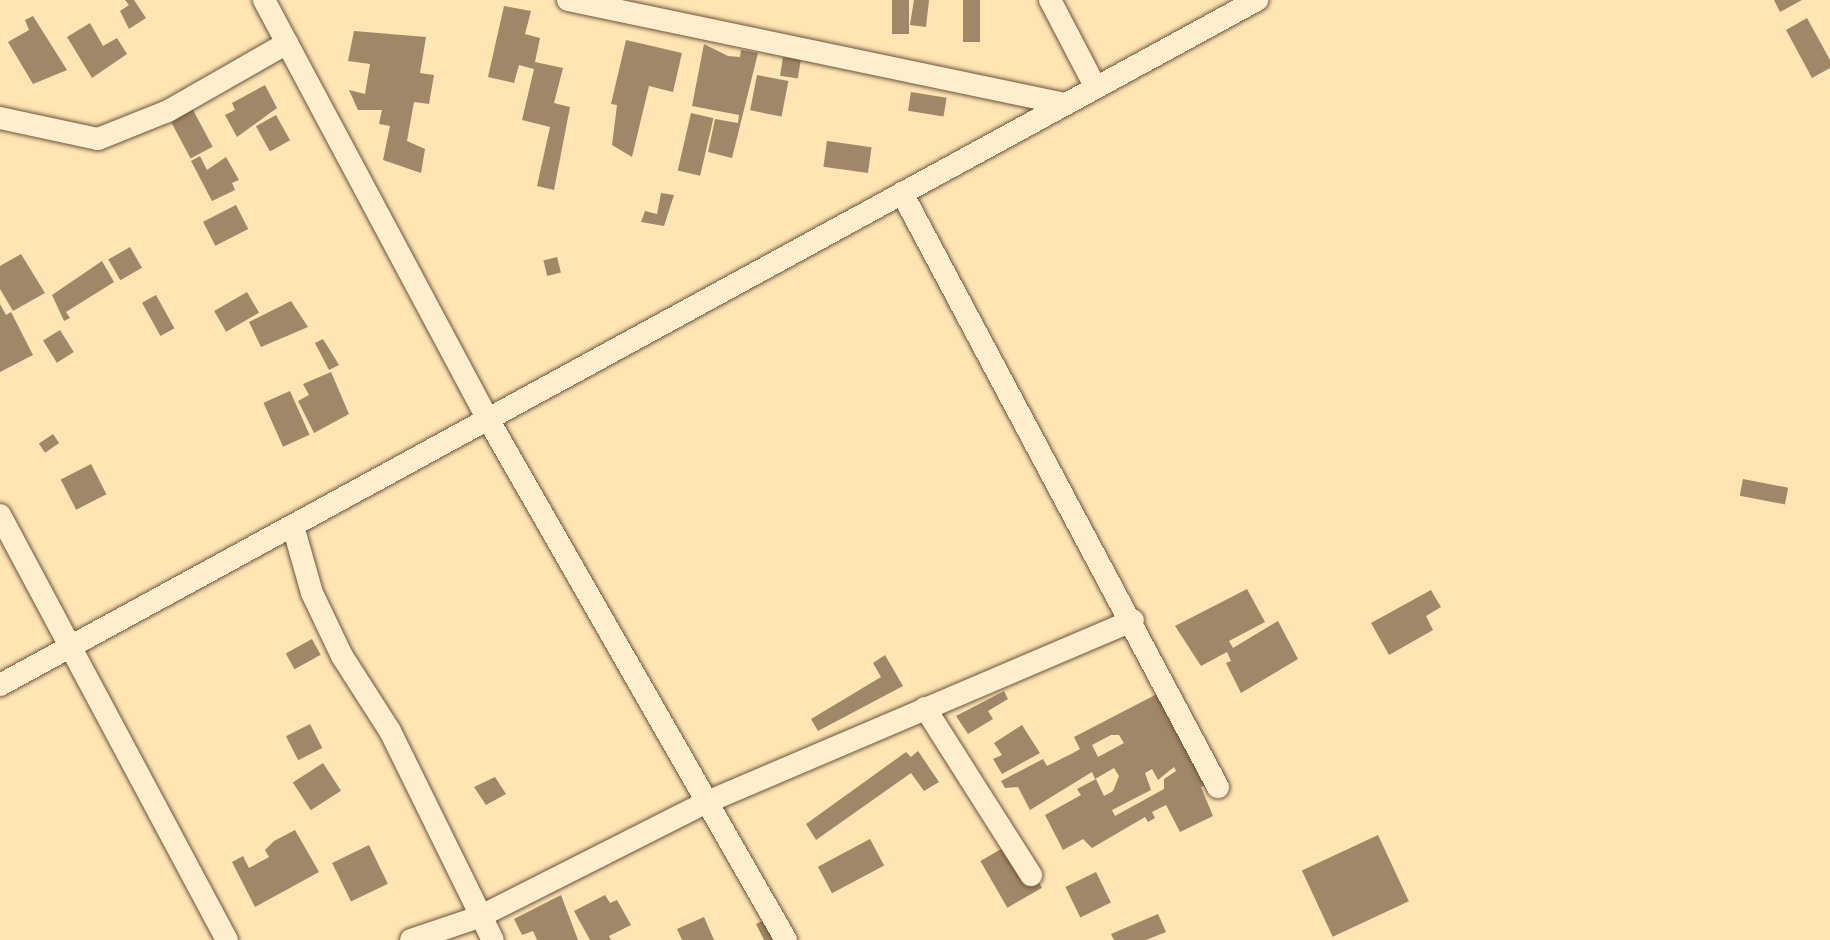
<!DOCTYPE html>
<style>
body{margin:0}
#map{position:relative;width:1830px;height:940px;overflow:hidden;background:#fee5b3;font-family:Cardo,serif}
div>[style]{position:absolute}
.building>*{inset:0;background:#a08767;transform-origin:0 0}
.roads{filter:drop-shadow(0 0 2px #6b533c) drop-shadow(0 0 2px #6b533c)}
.street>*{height:22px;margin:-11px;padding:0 11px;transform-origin:11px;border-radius:11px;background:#feeece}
span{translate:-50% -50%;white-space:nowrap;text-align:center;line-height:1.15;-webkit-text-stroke:6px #feeece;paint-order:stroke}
</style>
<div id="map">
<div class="building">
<i style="clip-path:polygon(125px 0,134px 0,146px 18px,129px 29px,120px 11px,129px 5px)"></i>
<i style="left:892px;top:0;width:17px;height:34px"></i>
<i style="clip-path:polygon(914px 0,929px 0,926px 27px,910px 25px)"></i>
<i style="left:963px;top:0;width:17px;height:42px"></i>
<i style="clip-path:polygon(1774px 0,1802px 0,1780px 12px)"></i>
<i style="clip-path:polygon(504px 6px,531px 11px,525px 34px,540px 38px,535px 62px,563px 68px,554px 103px,570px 107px,554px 190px,537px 186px,550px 127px,522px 120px,534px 69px,519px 65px,514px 83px,488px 77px)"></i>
<i style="clip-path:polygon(33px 16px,67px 70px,33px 84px,8px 42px,29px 30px,25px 20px)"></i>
<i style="clip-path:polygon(1807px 18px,1830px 60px,1830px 68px,1812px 78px,1786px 30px)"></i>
<i style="clip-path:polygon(90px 23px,103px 46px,117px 38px,127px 54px,92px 78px,67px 37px)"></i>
<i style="clip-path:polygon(354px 31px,426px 37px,420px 73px,434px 75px,429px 104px,414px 102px,407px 141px,425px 149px,421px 173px,383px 160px,390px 126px,379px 124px,382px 110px,358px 110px,349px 90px,365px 94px,370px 64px,348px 61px)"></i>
<i style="clip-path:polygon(626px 40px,682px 53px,673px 92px,649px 86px,632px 157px,612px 145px,617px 105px,611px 104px)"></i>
<i style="clip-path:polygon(704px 44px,728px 56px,740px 57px,741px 50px,758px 53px,732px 158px,708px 152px,715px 119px,738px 123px,739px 115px,692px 106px)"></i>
<i style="left:783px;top:57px;width:18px;height:19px;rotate:9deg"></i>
<i style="left:757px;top:75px;width:32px;height:36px;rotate:11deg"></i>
<i style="clip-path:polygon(265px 85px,277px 108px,237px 137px,225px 115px,235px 110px,232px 103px)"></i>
<i style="left:911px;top:92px;width:36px;height:19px;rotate:9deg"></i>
<i style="left:192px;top:108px;width:44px;height:25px;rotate:62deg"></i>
<i style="left:691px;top:113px;width:23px;height:59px;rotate:13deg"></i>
<i style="left:276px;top:115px;width:29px;height:23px;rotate:61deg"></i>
<i style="left:827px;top:141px;width:45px;height:26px;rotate:8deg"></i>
<i style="clip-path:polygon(200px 156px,207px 170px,226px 157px,239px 180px,232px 183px,235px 190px,212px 201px,191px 161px)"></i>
<i style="clip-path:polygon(661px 193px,674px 195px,664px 226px,641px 222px,645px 211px,657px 214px)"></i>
<i style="left:236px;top:205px;width:27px;height:37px;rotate:63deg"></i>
<i style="left:130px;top:247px;width:24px;height:25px;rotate:60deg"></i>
<i style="clip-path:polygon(21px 254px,45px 293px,13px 311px,0 289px,0 266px)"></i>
<i style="left:557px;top:257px;width:16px;height:14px;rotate:76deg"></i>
<i style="clip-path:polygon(102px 261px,114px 282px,66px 312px,70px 318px,64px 321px,52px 295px)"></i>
<i style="left:247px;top:292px;width:24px;height:38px;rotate:60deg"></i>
<i style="left:156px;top:295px;width:38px;height:16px;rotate:61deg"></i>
<i style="clip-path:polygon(291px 301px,308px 327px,261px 347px,249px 322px)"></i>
<i style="clip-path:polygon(0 304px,6px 315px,11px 312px,33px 355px,0 372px)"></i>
<i style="left:60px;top:330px;width:26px;height:20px;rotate:58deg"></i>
<i style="clip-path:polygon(323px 339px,339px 365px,329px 370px,315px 343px)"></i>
<i style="clip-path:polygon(331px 372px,349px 414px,314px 433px,298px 401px,309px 395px,303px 384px)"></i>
<i style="left:290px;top:391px;width:48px;height:29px;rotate:66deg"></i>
<i style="left:53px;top:434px;width:11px;height:17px;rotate:56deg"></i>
<i style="left:91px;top:464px;width:34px;height:34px;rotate:63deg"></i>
<i style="left:1743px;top:479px;width:46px;height:17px;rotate:11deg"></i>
<i style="clip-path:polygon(1247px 589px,1265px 622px,1229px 641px,1233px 648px,1278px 621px,1298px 659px,1241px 693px,1226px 663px,1231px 661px,1227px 652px,1201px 666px,1175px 626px)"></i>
<i style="clip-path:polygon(1431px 590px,1441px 607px,1426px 616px,1433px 630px,1389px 655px,1371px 623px)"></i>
<i style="left:312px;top:639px;width:18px;height:30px;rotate:61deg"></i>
<i style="clip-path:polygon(885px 655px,903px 686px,818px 731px,811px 719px,881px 677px,873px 663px)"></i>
<i style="clip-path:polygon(1004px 691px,1008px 699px,988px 711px,993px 719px,968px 734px,956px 716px)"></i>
<i style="clip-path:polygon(evenodd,1157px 694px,1207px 784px,1201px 787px,1213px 816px,1180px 832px,1166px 805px,1152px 812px,1155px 818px,1148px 822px,1145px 817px,1092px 848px,1083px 839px,1063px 850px,1045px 815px,1081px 795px,1077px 789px,1096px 779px,1104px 796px,1113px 791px,1119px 776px,1114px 768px,1095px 779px,1092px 772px,1030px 810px,1018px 787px,1005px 788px,1001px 781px,1043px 759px,1047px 766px,1073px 753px,1080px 749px,1074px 737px,1157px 694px,1111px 735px,1119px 735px,1124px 743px,1098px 757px,1092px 745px,1111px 735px,1157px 694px,1174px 767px,1176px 771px,1164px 779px,1164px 789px,1115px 816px,1112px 810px,1151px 790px,1145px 773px,1152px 769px,1158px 780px,1174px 767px)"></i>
<i style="left:310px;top:724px;width:27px;height:27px;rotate:63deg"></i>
<i style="clip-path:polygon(1022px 725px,1040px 753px,1002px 774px,993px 759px,1002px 755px,994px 743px)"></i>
<i style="clip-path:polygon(918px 751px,939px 782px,924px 791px,911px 773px,816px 840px,806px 824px,906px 752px,911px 757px)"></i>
<i style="left:323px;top:763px;width:33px;height:36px;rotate:57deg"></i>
<i style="clip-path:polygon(495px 777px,506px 794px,486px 805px,474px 787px)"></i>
<i style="clip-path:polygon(295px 830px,319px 872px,255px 907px,232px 862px,243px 856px,249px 868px,269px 857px,265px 850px,274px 841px)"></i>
<i style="left:1378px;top:835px;width:73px;height:84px;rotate:65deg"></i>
<i style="left:870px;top:839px;width:30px;height:59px;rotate:62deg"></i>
<i style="left:1015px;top:841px;width:54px;height:40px;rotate:60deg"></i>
<i style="left:369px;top:845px;width:43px;height:41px;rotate:64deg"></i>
<i style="left:1096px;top:872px;width:34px;height:34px;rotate:64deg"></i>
<i style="clip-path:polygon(561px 895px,578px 940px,537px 940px,533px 931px,522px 935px,514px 919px)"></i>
<i style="clip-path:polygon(605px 895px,610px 903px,617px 900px,631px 925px,609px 936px,611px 940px,590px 940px,574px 911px)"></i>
<i style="clip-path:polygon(1158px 914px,1166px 932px,1146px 940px,1114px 940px,1111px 934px)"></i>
<i style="clip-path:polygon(704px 917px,714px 940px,682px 940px,677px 929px)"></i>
<i style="clip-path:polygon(771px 917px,784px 940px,764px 940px,756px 924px)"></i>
</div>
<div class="roads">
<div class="street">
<i style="left:264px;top:0;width:475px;rotate:61.9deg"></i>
<i style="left:488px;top:419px;width:600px;rotate:60.23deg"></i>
<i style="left:568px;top:0;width:508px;rotate:11.82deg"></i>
<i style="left:1050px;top:0;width:99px;rotate:62.4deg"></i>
<i style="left:0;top:118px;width:100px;rotate:12.1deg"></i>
<i style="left:98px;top:139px;width:75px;rotate:-21.8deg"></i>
<i style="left:168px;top:111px;width:137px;rotate:-29.7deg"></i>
<i style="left:902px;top:193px;width:673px;rotate:61.99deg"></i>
<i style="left:0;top:515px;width:482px;rotate:61.9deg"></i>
<i style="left:293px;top:526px;width:70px;rotate:74.2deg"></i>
<i style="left:312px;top:593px;width:70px;rotate:64.5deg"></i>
<i style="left:342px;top:656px;width:89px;rotate:57.4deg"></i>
<i style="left:390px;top:731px;width:233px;rotate:63.8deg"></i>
<i style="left:0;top:685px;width:1432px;rotate:-28.59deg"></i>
<i style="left:925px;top:708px;width:198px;rotate:57.6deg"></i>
<i style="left:411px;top:940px;width:72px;rotate:-18.7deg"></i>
<i style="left:479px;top:917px;width:255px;rotate:-26.8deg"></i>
<i style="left:707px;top:802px;width:463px;rotate:-23.1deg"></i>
</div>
</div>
</div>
